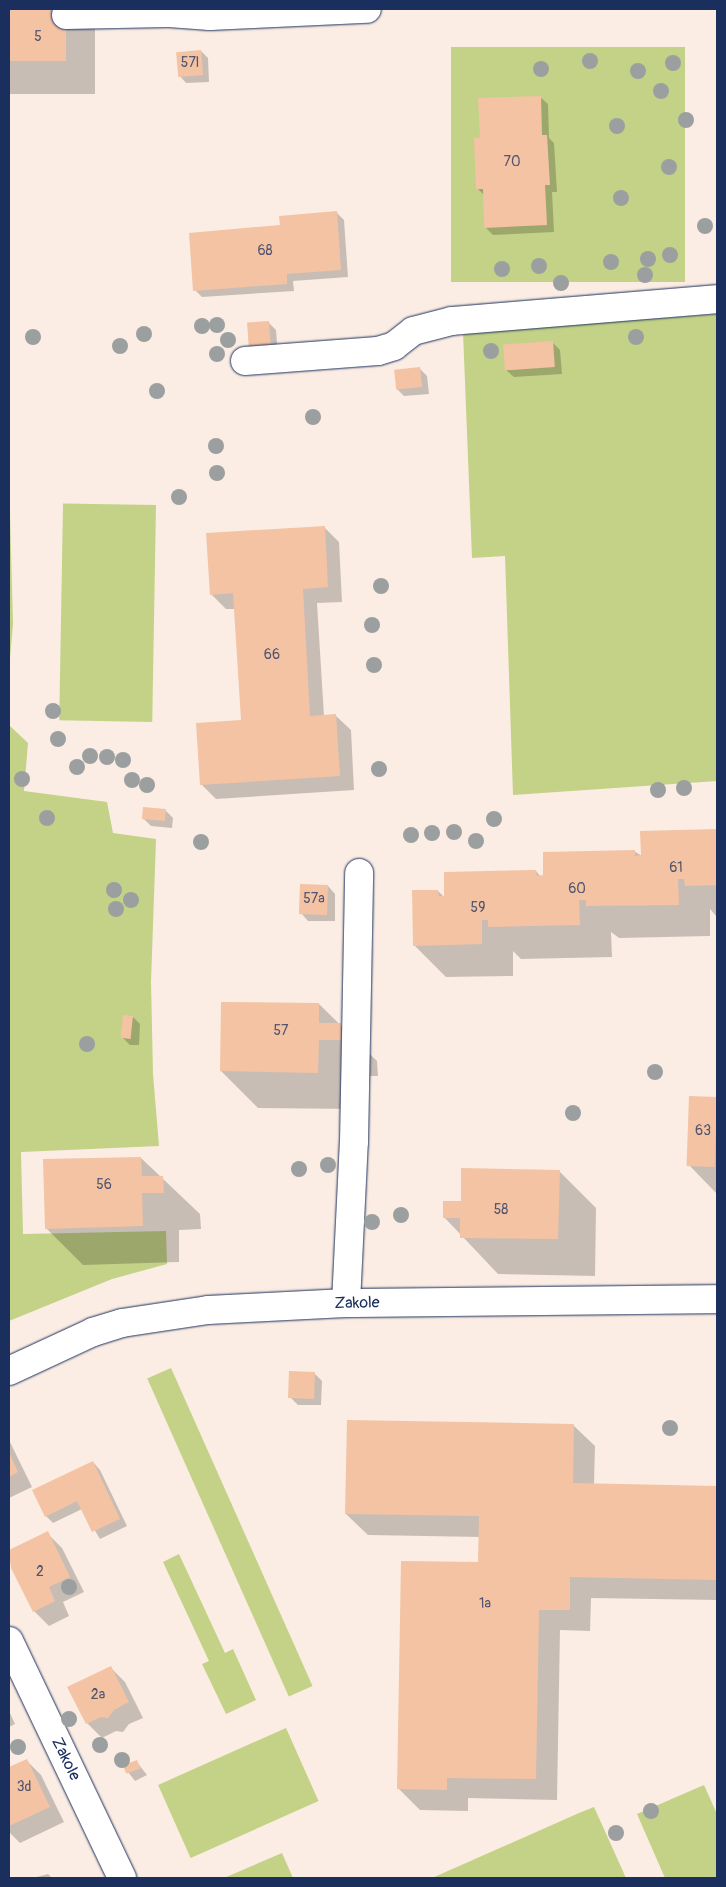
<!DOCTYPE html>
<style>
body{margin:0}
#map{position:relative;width:726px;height:1887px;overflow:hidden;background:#fbede3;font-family:Pangolin,sans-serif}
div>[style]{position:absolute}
.green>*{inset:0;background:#c3d286;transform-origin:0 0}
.shadow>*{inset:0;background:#0003;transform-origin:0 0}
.building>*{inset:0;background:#f3c3a3;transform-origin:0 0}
.roads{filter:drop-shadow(0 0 1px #1b2f5e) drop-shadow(0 0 1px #1b2f5e)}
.minor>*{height:28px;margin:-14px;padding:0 14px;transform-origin:14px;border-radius:14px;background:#fff}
.trees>*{width:16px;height:16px;margin:-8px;border-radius:50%;background:#9b9fa0}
span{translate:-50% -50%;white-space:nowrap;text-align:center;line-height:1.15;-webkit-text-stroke:5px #fff;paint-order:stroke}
.number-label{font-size:14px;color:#51546f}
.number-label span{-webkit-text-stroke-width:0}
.street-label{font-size:16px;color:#1b2f5e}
.frame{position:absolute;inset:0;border:10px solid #1b2f5e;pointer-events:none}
</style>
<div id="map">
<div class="green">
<i style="left:685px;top:47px;width:235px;height:234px;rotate:90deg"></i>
<i style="clip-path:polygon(717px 314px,717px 781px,513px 795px,505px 556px,472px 558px,463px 332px)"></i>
<i style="clip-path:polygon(9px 475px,13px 624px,9px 670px)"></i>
<i style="left:156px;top:505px;width:217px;height:93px;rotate:91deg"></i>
<i style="clip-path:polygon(9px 725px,28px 743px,24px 791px,107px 802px,113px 833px,156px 839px,151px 982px,153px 1074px,159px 1146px,21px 1152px,23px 1234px,166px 1231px,167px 1264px,112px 1279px,9px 1321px)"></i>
<i style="left:171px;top:1368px;width:348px;height:26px;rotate:66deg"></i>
<i style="clip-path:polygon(179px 1554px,225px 1653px,233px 1649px,256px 1700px,226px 1714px,202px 1664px,209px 1661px,163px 1562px)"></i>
<i style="left:286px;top:1728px;width:80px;height:140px;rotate:66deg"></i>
<i style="clip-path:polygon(704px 1785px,717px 1814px,717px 1878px,665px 1878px,637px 1814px)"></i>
<i style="clip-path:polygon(594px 1807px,626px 1878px,432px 1878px,579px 1813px)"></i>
<i style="clip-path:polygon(282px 1853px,293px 1878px,224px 1878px)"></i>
</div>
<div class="shadow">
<i style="left:9px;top:9px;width:86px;height:85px"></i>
<i style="clip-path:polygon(201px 51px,208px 58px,209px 82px,186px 83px,179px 75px)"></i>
<i style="clip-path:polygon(540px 97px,548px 104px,549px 138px,554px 143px,557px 192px,552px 192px,554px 232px,493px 235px,485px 227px,484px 195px,477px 188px,482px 139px)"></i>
<i style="clip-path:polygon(337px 213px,344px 220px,348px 277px,293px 281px,294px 291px,202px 297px,195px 290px,281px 226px)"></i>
<i style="clip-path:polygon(269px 323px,276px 330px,278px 356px,258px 357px)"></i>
<i style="clip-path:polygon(553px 343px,560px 350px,562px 374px,514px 377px,506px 370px)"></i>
<i style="clip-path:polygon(419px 368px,427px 376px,429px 394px,404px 396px,397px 389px)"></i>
<i style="clip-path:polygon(324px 527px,339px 542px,342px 602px,317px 603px,324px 716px,336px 716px,351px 730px,354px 790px,216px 799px,201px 784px,242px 721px,236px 609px,226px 609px,211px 594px)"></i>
<i style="clip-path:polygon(165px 810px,173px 818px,172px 828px,151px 826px,144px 819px)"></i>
<i style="clip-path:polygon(717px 831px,717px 917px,710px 909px,710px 936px,619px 938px,611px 932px,612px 957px,521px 959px,513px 951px,513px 976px,446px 977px,414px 945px,438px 891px,446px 899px,536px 871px,541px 877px,634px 851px,642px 856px,642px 832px)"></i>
<i style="clip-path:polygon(328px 886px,335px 894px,335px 921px,308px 921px,301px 913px)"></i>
<i style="clip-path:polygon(319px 1004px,377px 1061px,378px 1076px,355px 1076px,355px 1109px,258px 1108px,221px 1071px)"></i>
<i style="clip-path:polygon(133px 1017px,140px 1024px,139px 1045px,130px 1045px,123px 1038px)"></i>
<i style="clip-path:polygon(690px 1097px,717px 1098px,717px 1194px,689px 1165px)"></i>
<i style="clip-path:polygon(141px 1158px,200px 1214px,201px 1229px,179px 1230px,179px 1262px,83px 1265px,46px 1228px)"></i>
<i style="clip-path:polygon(559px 1171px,596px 1208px,595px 1276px,498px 1274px,444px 1217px,462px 1202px)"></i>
<i style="clip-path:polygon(314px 1373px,322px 1381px,321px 1405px,298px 1405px,290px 1397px)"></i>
<i style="clip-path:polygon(573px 1425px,595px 1446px,594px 1485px,717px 1487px,717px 1600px,591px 1598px,590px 1631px,560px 1630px,557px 1800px,468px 1798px,468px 1811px,420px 1810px,399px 1789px,479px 1564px,480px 1537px,368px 1535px,346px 1514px)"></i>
<i style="clip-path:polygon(9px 1440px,32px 1487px,9px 1498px)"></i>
<i style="clip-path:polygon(93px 1462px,100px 1470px,127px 1526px,100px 1539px,82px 1509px,53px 1523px,46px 1516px)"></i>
<i style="clip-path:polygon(47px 1533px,62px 1548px,84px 1592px,63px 1602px,69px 1616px,49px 1626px,34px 1611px,9px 1558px,9px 1552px)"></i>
<i style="clip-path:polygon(110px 1667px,125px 1682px,143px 1718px,129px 1724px,123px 1732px,116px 1731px,102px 1738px,87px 1723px,69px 1688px)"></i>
<i style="clip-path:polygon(9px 1711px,15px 1724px,9px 1727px)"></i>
<i style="clip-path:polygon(26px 1760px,41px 1775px,64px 1822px,20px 1843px,9px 1832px,9px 1769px)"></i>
<i style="clip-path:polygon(136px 1761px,147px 1775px,135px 1781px,124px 1767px)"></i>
<i style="clip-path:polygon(48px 1874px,52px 1878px,33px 1878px)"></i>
</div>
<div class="building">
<i style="left:9px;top:9px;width:57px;height:52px"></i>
<i style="left:201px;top:50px;width:25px;height:25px;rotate:85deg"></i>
<i style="clip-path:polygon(541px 96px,542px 135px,547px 135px,550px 185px,545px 185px,547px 225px,484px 228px,483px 189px,476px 189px,474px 138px,480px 138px,478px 98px)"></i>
<i style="clip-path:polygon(337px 211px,341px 270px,287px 274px,287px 284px,193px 291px,189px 233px,280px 225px,279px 216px)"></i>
<i style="left:269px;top:321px;width:28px;height:22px;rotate:86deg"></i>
<i style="left:553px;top:341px;width:26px;height:50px;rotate:86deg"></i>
<i style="left:420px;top:367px;width:20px;height:26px;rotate:84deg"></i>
<i style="clip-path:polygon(325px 526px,328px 587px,303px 589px,310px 716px,336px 714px,340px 776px,200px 785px,196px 723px,241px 720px,233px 593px,210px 595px,206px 533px)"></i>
<i style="left:143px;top:807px;width:23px;height:12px;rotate:5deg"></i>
<i style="clip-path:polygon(717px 829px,717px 885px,685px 886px,684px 879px,678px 879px,679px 905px,586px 906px,586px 900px,579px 900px,580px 925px,488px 927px,488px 920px,482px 920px,482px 944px,413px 946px,412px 890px,438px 890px,439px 896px,444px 896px,444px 872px,536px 870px,537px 876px,543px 875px,543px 852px,635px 850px,635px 856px,641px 855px,640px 831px)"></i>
<i style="left:300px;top:884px;width:28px;height:30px;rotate:2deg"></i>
<i style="clip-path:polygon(221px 1002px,319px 1003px,319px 1023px,341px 1023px,341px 1040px,319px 1040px,318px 1073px,220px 1071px)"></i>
<i style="left:123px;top:1015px;width:10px;height:23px;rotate:6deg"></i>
<i style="left:689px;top:1096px;width:28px;height:70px;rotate:2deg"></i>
<i style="clip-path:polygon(141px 1157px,142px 1176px,163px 1176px,164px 1193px,142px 1193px,143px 1226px,45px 1229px,43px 1159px)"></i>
<i style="clip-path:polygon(461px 1168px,560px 1170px,558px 1239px,460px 1238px,460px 1218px,443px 1218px,443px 1201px,461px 1201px)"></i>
<i style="left:289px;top:1371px;width:26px;height:27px;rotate:2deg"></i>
<i style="clip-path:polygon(347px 1420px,574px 1424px,573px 1483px,717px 1486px,717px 1580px,570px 1577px,570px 1610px,539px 1610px,536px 1779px,447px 1778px,447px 1790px,397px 1789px,401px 1561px,478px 1562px,479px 1516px,345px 1514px)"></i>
<i style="clip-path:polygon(9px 1452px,18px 1472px,9px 1477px)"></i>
<i style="clip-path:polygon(93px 1461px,120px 1519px,92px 1532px,77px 1501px,45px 1517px,32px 1490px)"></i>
<i style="clip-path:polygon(48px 1531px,70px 1577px,49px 1587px,55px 1601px,33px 1612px,11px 1568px,9px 1550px)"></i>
<i style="clip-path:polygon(111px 1666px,129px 1702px,114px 1710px,108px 1718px,101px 1717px,86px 1724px,67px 1687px)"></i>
<i style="clip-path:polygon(27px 1759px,50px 1807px,9px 1826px,9px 1767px)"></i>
<i style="left:137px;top:1760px;width:9px;height:15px;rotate:69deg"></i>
</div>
<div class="roads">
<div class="minor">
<i style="left:210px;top:9px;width:7px;rotate:90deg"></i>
<i style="left:210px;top:16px;width:157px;rotate:-2.6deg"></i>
<i style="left:66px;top:15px;width:103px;rotate:-1.1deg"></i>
<i style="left:169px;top:13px;width:41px;rotate:4.2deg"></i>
<i style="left:245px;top:361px;width:133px;rotate:-4.3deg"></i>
<i style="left:378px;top:351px;width:17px;rotate:-17deg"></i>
<i style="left:394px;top:346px;width:24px;rotate:-38deg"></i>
<i style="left:413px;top:331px;width:40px;rotate:-14.4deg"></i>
<i style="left:452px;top:321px;width:266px;rotate:-4.7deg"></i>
<i style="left:346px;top:1303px;width:161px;rotate:-87.2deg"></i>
<i style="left:354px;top:1142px;width:269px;rotate:-88.9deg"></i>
<i style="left:9px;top:1371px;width:93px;rotate:-24.9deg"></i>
<i style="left:93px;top:1332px;width:30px;rotate:-17deg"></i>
<i style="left:122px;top:1323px;width:87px;rotate:-8.6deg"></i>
<i style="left:208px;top:1310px;width:138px;rotate:-2.9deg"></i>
<i style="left:346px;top:1303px;width:371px;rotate:-0.6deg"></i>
<i style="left:9px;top:1641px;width:263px;rotate:64.5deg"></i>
</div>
</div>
<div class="trees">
<i style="left:590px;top:61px"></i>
<i style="left:673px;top:63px"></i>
<i style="left:541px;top:69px"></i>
<i style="left:638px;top:71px"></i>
<i style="left:661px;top:91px"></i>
<i style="left:686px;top:120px"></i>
<i style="left:617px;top:126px"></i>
<i style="left:669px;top:167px"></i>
<i style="left:621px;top:198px"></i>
<i style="left:705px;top:226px"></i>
<i style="left:670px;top:255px"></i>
<i style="left:648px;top:259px"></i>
<i style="left:611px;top:262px"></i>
<i style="left:539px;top:266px"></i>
<i style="left:502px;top:269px"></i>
<i style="left:645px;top:275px"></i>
<i style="left:561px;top:283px"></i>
<i style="left:217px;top:325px"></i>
<i style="left:202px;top:326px"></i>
<i style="left:144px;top:334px"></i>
<i style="left:33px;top:337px"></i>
<i style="left:636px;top:337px"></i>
<i style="left:228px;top:340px"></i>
<i style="left:120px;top:346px"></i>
<i style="left:491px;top:351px"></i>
<i style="left:217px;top:354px"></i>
<i style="left:157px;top:391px"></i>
<i style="left:313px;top:417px"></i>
<i style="left:216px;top:446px"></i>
<i style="left:217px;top:473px"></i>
<i style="left:179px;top:497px"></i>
<i style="left:381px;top:586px"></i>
<i style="left:372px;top:625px"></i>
<i style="left:374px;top:665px"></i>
<i style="left:53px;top:711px"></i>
<i style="left:58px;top:739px"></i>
<i style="left:90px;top:756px"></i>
<i style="left:107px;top:757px"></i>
<i style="left:123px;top:760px"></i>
<i style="left:77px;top:767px"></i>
<i style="left:379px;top:769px"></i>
<i style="left:22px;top:779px"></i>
<i style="left:132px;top:780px"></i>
<i style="left:147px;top:785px"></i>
<i style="left:684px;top:788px"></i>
<i style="left:658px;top:790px"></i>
<i style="left:47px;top:818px"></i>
<i style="left:494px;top:819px"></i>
<i style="left:454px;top:832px"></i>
<i style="left:432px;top:833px"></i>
<i style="left:411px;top:835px"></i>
<i style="left:476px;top:841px"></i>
<i style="left:201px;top:842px"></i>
<i style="left:114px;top:890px"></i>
<i style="left:131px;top:900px"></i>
<i style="left:116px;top:909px"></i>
<i style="left:87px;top:1044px"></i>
<i style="left:655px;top:1072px"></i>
<i style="left:573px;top:1113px"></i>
<i style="left:328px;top:1165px"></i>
<i style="left:299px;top:1169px"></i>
<i style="left:401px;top:1215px"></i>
<i style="left:372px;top:1222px"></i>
<i style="left:670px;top:1428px"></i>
<i style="left:69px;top:1587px"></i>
<i style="left:69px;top:1719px"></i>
<i style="left:100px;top:1745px"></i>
<i style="left:18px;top:1747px"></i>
<i style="left:122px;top:1760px"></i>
<i style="left:651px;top:1811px"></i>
<i style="left:616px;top:1833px"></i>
</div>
<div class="number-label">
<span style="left:38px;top:37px">5</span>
<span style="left:190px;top:63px">57l</span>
<span style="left:512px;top:162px">70</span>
<span style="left:265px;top:251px">68</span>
<span style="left:272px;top:655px">66</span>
<span style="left:676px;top:868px">61</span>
<span style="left:577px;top:889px">60</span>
<span style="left:314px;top:899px">57a</span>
<span style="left:478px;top:908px">59</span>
<span style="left:281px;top:1031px">57</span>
<span style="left:703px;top:1131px">63</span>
<span style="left:104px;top:1185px">56</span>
<span style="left:501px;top:1210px">58</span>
<span style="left:40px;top:1572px">2</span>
<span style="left:485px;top:1604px">1a</span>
<span style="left:98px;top:1695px">2a</span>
<span style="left:24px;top:1787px">3d</span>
</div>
<div class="street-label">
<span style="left:357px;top:1303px;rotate:-1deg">Zakole</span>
<span style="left:66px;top:1759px;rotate:64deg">Zakole</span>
</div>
<div class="frame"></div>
</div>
